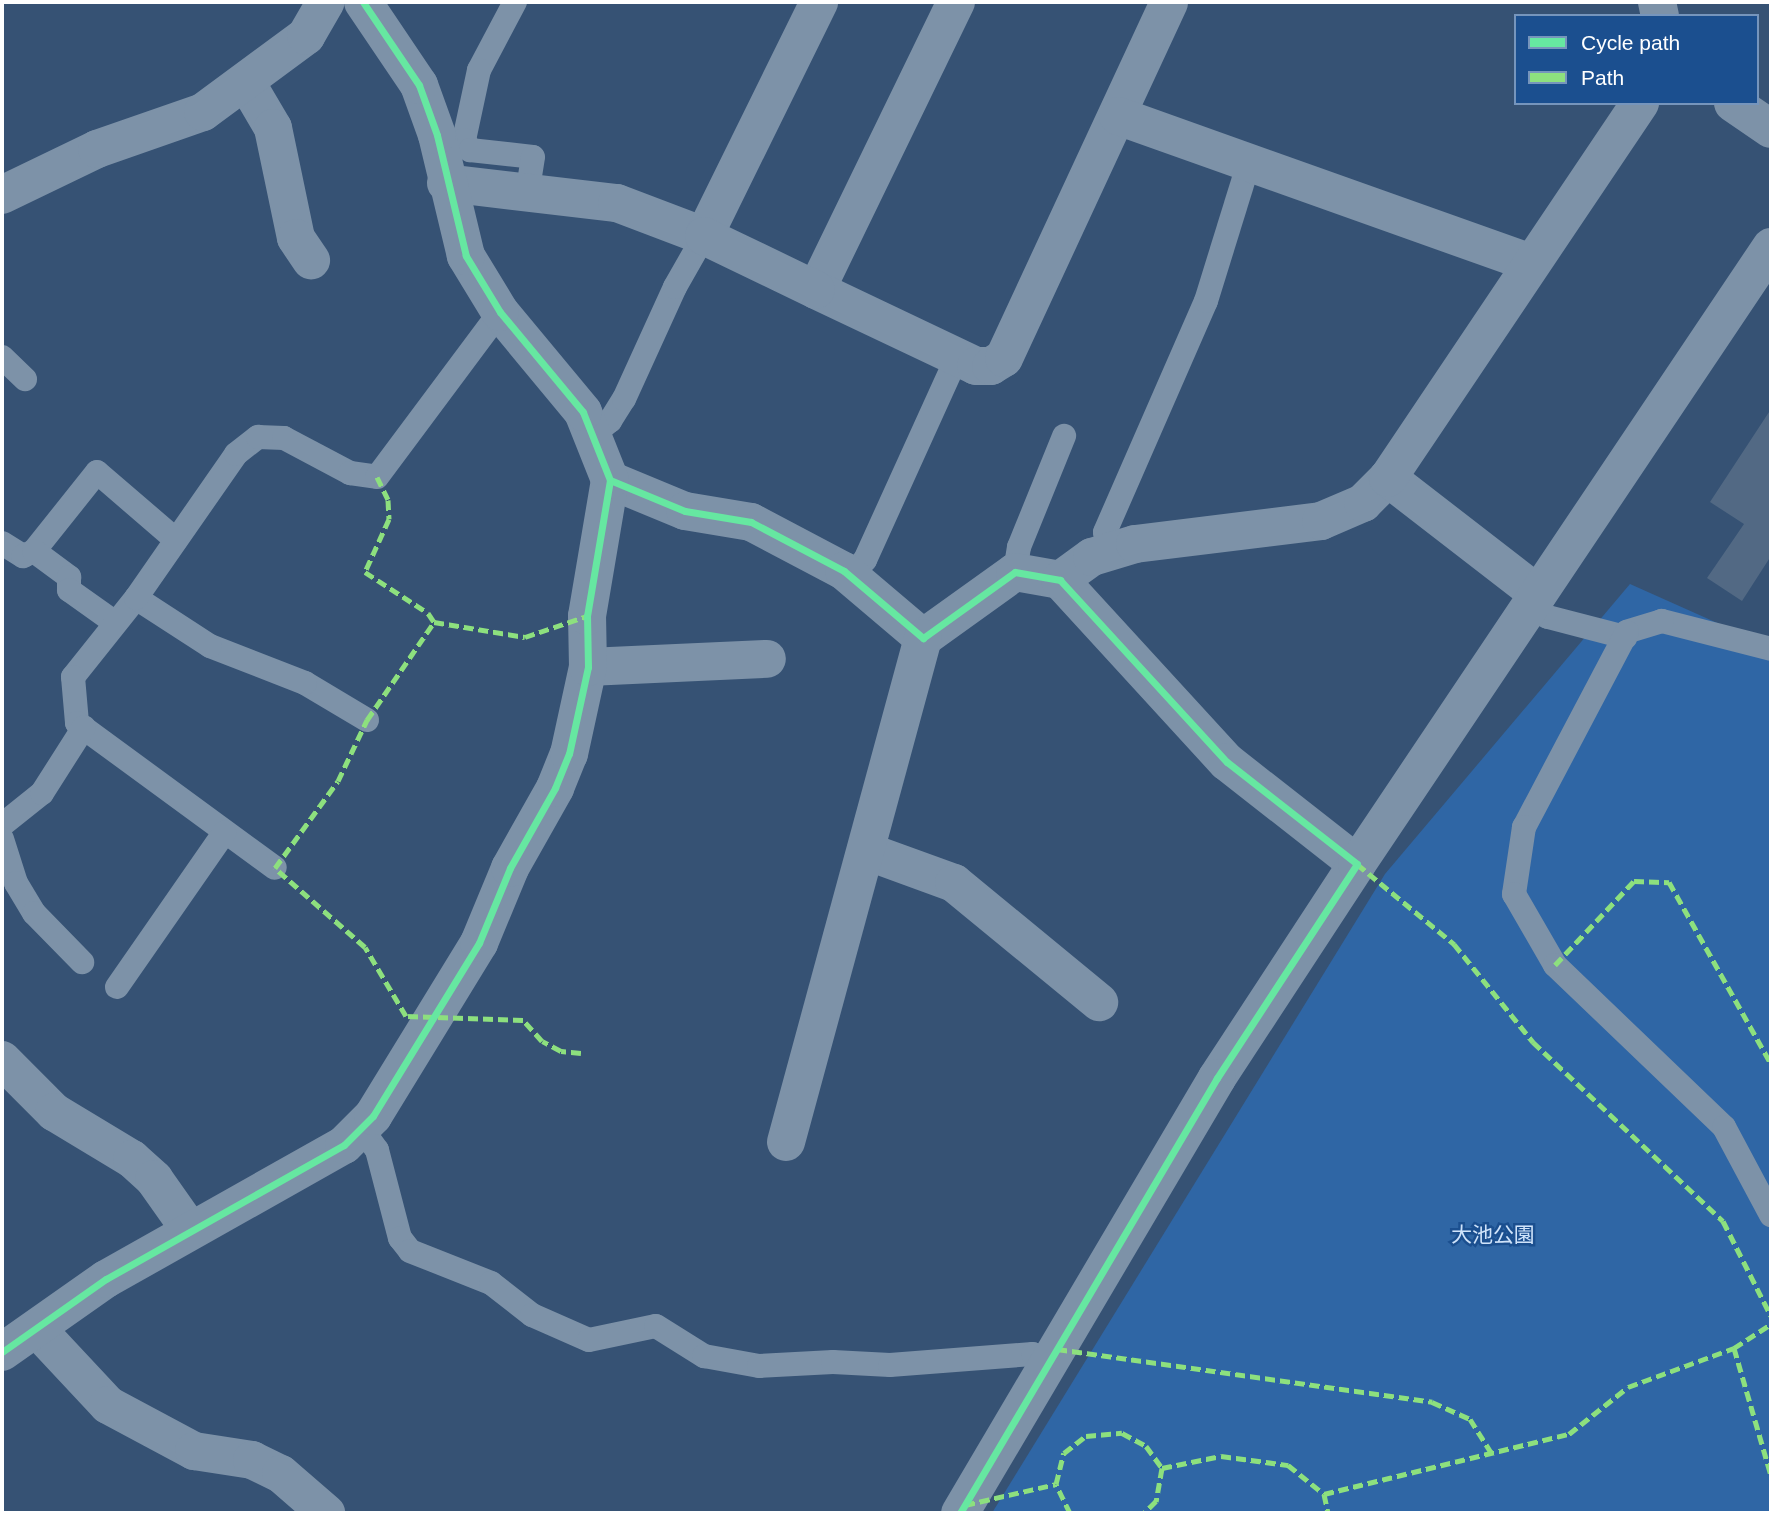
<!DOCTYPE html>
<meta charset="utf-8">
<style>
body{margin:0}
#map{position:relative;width:1773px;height:1515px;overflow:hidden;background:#365274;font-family:Helvetica,"Noto Sans JP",sans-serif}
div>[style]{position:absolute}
.green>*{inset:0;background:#2f66a5}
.building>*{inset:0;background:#526984}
.service>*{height:24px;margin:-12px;padding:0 12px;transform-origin:12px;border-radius:12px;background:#7d92a8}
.minor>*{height:38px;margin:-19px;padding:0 19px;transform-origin:19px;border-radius:19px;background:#7d92a8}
.quiet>*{height:5px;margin-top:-2.5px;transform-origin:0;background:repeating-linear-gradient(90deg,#8de07e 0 10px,transparent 0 15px)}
.cycleway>*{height:7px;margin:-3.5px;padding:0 3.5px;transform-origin:3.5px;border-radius:3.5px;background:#66e7a1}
span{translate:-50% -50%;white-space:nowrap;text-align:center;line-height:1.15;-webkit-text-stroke:5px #1b4f8f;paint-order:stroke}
.park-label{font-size:21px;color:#cfe3fa}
.frame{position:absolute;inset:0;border:4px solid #fff;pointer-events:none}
.legend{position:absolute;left:1514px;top:14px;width:245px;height:91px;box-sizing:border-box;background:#1b4f8f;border:2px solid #7695bc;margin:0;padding:9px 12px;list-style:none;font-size:21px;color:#fff}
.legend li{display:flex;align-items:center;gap:14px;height:35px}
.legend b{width:35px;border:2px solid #7695bc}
</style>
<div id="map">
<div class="green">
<i style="clip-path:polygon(1630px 584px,1771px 647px,1771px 1513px,992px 1513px,1385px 874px)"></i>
</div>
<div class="building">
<i style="clip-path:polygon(1771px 409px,1771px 556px,1742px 601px,1707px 578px,1744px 524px,1710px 502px)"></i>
</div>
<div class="service">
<i style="left:515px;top:2px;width:77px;rotate:117.9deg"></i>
<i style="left:479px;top:70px;width:72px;rotate:102.1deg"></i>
<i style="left:464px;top:140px;width:12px;rotate:59deg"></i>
<i style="left:470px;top:150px;width:63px;rotate:6.3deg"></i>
<i style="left:533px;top:157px;width:37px;rotate:99deg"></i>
<i style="left:2px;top:357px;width:32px;rotate:44deg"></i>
<i style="left:590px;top:437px;width:26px;rotate:-39deg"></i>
<i style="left:610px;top:421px;width:26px;rotate:-58deg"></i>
<i style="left:624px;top:399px;width:123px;rotate:-65.5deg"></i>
<i style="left:675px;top:287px;width:59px;rotate:-60.4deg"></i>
<i style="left:2px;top:543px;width:25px;rotate:32deg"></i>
<i style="left:23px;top:556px;width:12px;rotate:-24deg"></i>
<i style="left:34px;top:551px;width:101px;rotate:-51.4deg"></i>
<i style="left:97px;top:472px;width:104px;rotate:40.7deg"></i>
<i style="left:34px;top:551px;width:44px;rotate:36.6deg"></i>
<i style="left:69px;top:577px;width:13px;rotate:90deg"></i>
<i style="left:69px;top:590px;width:55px;rotate:35.4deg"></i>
<i style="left:1109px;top:551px;width:19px;rotate:-102deg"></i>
<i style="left:1105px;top:532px;width:252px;rotate:-66.4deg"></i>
<i style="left:1206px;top:301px;width:145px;rotate:-72.8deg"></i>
<i style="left:1015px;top:572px;width:25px;rotate:-81deg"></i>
<i style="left:1019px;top:547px;width:120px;rotate:-67.9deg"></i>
<i style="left:850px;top:577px;width:23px;rotate:-49deg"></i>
<i style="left:865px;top:560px;width:223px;rotate:-65.6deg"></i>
<i style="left:136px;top:598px;width:101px;rotate:128.6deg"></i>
<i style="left:73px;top:677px;width:46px;rotate:85deg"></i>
<i style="left:77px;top:723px;width:245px;rotate:36.2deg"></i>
<i style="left:1529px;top:607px;width:21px;rotate:28deg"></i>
<i style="left:1548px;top:617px;width:80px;rotate:14.6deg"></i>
<i style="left:1771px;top:649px;width:113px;rotate:-165.6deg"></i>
<i style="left:1662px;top:621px;width:37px;rotate:163deg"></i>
<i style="left:1627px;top:632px;width:221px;rotate:117.8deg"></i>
<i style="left:1524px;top:827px;width:68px;rotate:98.5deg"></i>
<i style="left:1514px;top:894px;width:82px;rotate:60deg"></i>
<i style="left:1555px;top:965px;width:234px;rotate:43.8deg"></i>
<i style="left:1724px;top:1127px;width:100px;rotate:61.9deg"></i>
<i style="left:367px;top:720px;width:72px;rotate:-149.2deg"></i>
<i style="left:305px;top:683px;width:102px;rotate:-158.7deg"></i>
<i style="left:210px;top:646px;width:88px;rotate:-147deg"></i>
<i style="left:136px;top:598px;width:175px;rotate:-55.2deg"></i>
<i style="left:236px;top:454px;width:28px;rotate:-38deg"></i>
<i style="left:258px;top:437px;width:26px;rotate:2deg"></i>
<i style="left:284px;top:438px;width:75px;rotate:27.9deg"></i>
<i style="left:350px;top:473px;width:27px;rotate:8deg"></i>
<i style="left:377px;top:477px;width:206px;rotate:-53.3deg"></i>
<i style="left:2px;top:825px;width:51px;rotate:-38.7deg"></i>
<i style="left:42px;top:793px;width:78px;rotate:-57.5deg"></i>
<i style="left:2px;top:839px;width:46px;rotate:72.3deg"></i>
<i style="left:16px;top:883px;width:35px;rotate:59deg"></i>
<i style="left:34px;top:913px;width:69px;rotate:45.6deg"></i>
<i style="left:117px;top:987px;width:188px;rotate:-55.2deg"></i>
<i style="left:361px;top:1128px;width:27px;rotate:54deg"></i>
<i style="left:377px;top:1150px;width:91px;rotate:75.4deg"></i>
<i style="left:400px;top:1238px;width:16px;rotate:52deg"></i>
<i style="left:410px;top:1251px;width:87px;rotate:21.6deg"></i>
<i style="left:491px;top:1283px;width:52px;rotate:38deg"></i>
<i style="left:532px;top:1315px;width:62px;rotate:23.7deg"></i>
<i style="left:589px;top:1340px;width:68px;rotate:-11.8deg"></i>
<i style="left:656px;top:1326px;width:57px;rotate:32deg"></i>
<i style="left:704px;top:1356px;width:56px;rotate:10.3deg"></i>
<i style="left:759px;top:1366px;width:74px;rotate:-3.1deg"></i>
<i style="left:833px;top:1362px;width:57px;rotate:3deg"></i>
<i style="left:890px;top:1365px;width:143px;rotate:-4.4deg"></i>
<i style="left:1033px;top:1354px;width:17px;rotate:31deg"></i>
</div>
<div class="minor">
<i style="left:956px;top:2px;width:320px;rotate:115.9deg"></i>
<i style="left:816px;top:290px;width:177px;rotate:25.4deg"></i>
<i style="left:976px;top:366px;width:15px"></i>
<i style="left:991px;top:366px;width:15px;rotate:-32deg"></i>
<i style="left:1004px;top:358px;width:392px;rotate:-65.1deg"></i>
<i style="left:1657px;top:2px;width:14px;rotate:78deg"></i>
<i style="left:246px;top:82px;width:53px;rotate:59.6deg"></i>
<i style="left:273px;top:128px;width:112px;rotate:78.2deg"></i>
<i style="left:296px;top:238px;width:27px;rotate:56deg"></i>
<i style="left:1733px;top:103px;width:46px;rotate:34.4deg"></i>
<i style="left:1118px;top:116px;width:438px;rotate:19.6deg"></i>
<i style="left:446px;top:183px;width:172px;rotate:6.7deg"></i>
<i style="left:617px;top:203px;width:93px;rotate:20.8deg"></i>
<i style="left:704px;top:236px;width:261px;rotate:-63.8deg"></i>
<i style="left:2px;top:195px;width:106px;rotate:-25.8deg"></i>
<i style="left:97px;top:149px;width:112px;rotate:-19.2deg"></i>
<i style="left:203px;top:112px;width:128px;rotate:-36.4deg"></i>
<i style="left:306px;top:36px;width:39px;rotate:-60deg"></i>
<i style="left:704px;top:236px;width:124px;rotate:25.7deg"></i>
<i style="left:610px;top:480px;width:81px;rotate:22.5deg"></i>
<i style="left:685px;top:511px;width:67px;rotate:9.5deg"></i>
<i style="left:751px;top:522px;width:105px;rotate:27.8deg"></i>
<i style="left:844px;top:571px;width:104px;rotate:40.3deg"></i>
<i style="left:923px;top:638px;width:113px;rotate:-35.7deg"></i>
<i style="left:1015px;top:572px;width:46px;rotate:10.1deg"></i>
<i style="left:1060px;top:580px;width:247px;rotate:47.5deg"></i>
<i style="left:1227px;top:762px;width:165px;rotate:38.1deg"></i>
<i style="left:1357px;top:864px;width:256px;rotate:123.2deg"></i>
<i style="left:1217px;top:1078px;width:505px;rotate:120.57deg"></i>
<i style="left:1060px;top:580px;width:39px;rotate:-36deg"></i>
<i style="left:1092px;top:557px;width:45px;rotate:-16.8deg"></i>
<i style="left:1135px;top:544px;width:187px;rotate:-7deg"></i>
<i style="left:1321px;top:521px;width:46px;rotate:-23.2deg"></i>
<i style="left:1363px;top:503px;width:35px;rotate:-45deg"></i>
<i style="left:1538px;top:594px;width:190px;rotate:-142.3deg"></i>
<i style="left:1388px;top:478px;width:452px;rotate:-56.1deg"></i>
<i style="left:588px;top:667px;width:179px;rotate:-2.6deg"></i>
<i style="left:866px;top:851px;width:94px;rotate:20deg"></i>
<i style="left:954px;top:883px;width:188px;rotate:39.4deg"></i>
<i style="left:1357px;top:864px;width:743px;rotate:-56.14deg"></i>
<i style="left:2px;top:1060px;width:74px;rotate:45deg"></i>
<i style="left:54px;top:1112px;width:91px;rotate:31.1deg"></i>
<i style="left:132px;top:1159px;width:30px;rotate:42deg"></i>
<i style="left:154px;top:1179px;width:62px;rotate:54.8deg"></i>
<i style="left:786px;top:1142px;width:522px;rotate:-74.79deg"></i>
<i style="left:37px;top:1329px;width:104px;rotate:46.9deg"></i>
<i style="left:108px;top:1405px;width:98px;rotate:28.1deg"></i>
<i style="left:194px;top:1451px;width:59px;rotate:8.8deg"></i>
<i style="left:252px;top:1460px;width:32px;rotate:26deg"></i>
<i style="left:281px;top:1474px;width:60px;rotate:40.9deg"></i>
<i style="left:2px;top:1352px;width:127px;rotate:-35.1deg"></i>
<i style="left:106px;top:1279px;width:273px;rotate:-29.4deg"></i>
<i style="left:344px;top:1145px;width:41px;rotate:-45deg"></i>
<i style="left:373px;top:1116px;width:203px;rotate:-58.5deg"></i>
<i style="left:479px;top:943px;width:81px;rotate:-67.5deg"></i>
<i style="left:510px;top:868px;width:92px;rotate:-60.6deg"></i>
<i style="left:555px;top:788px;width:37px;rotate:-68deg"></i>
<i style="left:569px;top:754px;width:89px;rotate:-77.7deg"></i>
<i style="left:588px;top:667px;width:51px;rotate:-91.1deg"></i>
<i style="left:587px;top:616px;width:138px;rotate:-80.4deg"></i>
<i style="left:610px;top:480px;width:73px;rotate:-111.7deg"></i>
<i style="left:583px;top:412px;width:130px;rotate:-129.7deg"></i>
<i style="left:500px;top:312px;width:66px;rotate:-121.3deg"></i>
<i style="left:466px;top:256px;width:124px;rotate:-103.5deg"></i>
<i style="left:437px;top:135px;width:53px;rotate:-109.8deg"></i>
<i style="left:419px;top:85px;width:100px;rotate:-124deg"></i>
</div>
<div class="quiet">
<i style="left:377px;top:477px;width:25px;rotate:64deg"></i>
<i style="left:388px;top:500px;width:19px;rotate:87deg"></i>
<i style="left:389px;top:519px;width:58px;rotate:114.4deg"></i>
<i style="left:365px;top:572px;width:75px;rotate:33.1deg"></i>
<i style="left:428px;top:613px;width:11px;rotate:56deg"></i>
<i style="left:1357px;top:864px;width:126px;rotate:39.5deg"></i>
<i style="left:1454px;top:944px;width:126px;rotate:51.1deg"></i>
<i style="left:1533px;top:1042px;width:261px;rotate:43.3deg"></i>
<i style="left:1723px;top:1221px;width:106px;rotate:63.2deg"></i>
<i style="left:1555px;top:965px;width:115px;rotate:-46.8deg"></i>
<i style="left:1634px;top:881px;width:35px;rotate:2deg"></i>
<i style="left:1669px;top:882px;width:209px;rotate:60.7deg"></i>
<i style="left:581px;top:1053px;width:20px;rotate:-174deg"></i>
<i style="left:561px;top:1051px;width:21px;rotate:-152deg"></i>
<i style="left:542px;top:1041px;width:28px;rotate:-132deg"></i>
<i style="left:523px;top:1020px;width:117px;rotate:-178deg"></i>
<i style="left:406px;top:1016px;width:80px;rotate:-120.7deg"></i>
<i style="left:365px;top:947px;width:120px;rotate:-138.7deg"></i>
<i style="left:275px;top:868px;width:107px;rotate:-54.1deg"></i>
<i style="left:338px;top:781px;width:68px;rotate:-64.6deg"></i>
<i style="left:367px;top:720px;width:119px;rotate:-55.6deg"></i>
<i style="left:434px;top:622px;width:92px;rotate:9.4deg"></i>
<i style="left:525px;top:637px;width:65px;rotate:-18.7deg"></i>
<i style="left:1734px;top:1348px;width:132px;rotate:73.8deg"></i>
<i style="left:1057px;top:1349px;width:379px;rotate:8deg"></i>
<i style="left:1432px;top:1402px;width:42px;rotate:24.1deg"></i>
<i style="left:1470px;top:1419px;width:41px;rotate:57.8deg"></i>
<i style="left:1162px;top:1468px;width:60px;rotate:-11.5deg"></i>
<i style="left:1221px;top:1456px;width:68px;rotate:7.7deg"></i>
<i style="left:1288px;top:1465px;width:46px;rotate:38.9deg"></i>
<i style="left:1324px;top:1494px;width:19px;rotate:78deg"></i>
<i style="left:1324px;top:1494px;width:252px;rotate:-13.8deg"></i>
<i style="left:1569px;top:1434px;width:75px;rotate:-38.5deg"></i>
<i style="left:1628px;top:1387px;width:113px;rotate:-20.2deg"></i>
<i style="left:1734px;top:1348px;width:44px;rotate:-33deg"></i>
<i style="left:965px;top:1505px;width:93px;rotate:-13deg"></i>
<i style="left:1070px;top:1513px;width:32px;rotate:-116deg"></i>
<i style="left:1056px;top:1484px;width:32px;rotate:-76deg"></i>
<i style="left:1064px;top:1453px;width:28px;rotate:-38deg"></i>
<i style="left:1086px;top:1436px;width:36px;rotate:-5deg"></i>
<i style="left:1122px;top:1433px;width:27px;rotate:28deg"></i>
<i style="left:1146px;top:1446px;width:27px;rotate:54deg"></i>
<i style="left:1162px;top:1468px;width:34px;rotate:100deg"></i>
<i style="left:1156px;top:1501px;width:17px;rotate:135deg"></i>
</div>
<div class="cycleway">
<i style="left:610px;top:480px;width:81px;rotate:22.5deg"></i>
<i style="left:685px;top:511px;width:67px;rotate:9.5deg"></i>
<i style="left:751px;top:522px;width:105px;rotate:27.8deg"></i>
<i style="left:844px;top:571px;width:104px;rotate:40.3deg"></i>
<i style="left:923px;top:638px;width:113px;rotate:-35.7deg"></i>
<i style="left:1015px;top:572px;width:46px;rotate:10.1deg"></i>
<i style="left:1060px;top:580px;width:247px;rotate:47.5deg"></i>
<i style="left:1227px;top:762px;width:165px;rotate:38.1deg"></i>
<i style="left:1357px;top:864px;width:256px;rotate:123.2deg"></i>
<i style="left:1217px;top:1078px;width:505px;rotate:120.57deg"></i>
<i style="left:2px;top:1352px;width:127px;rotate:-35.1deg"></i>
<i style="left:106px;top:1279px;width:273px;rotate:-29.4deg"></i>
<i style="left:344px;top:1145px;width:41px;rotate:-45deg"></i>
<i style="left:373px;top:1116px;width:203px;rotate:-58.5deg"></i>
<i style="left:479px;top:943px;width:81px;rotate:-67.5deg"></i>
<i style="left:510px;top:868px;width:92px;rotate:-60.6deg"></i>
<i style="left:555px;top:788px;width:37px;rotate:-68deg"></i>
<i style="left:569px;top:754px;width:89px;rotate:-77.7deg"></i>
<i style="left:588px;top:667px;width:51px;rotate:-91.1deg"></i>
<i style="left:587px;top:616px;width:138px;rotate:-80.4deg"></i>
<i style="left:610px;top:480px;width:73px;rotate:-111.7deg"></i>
<i style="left:583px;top:412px;width:130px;rotate:-129.7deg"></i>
<i style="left:500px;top:312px;width:66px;rotate:-121.3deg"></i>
<i style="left:466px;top:256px;width:124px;rotate:-103.5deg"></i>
<i style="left:437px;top:135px;width:53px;rotate:-109.8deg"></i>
<i style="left:419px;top:85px;width:100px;rotate:-124deg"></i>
</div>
<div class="park-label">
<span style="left:1493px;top:1235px">大池公園</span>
</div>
<div class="frame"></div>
<ul class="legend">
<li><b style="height:9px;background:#66e7a1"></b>Cycle path</li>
<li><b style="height:9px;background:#8de07e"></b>Path</li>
</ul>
</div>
